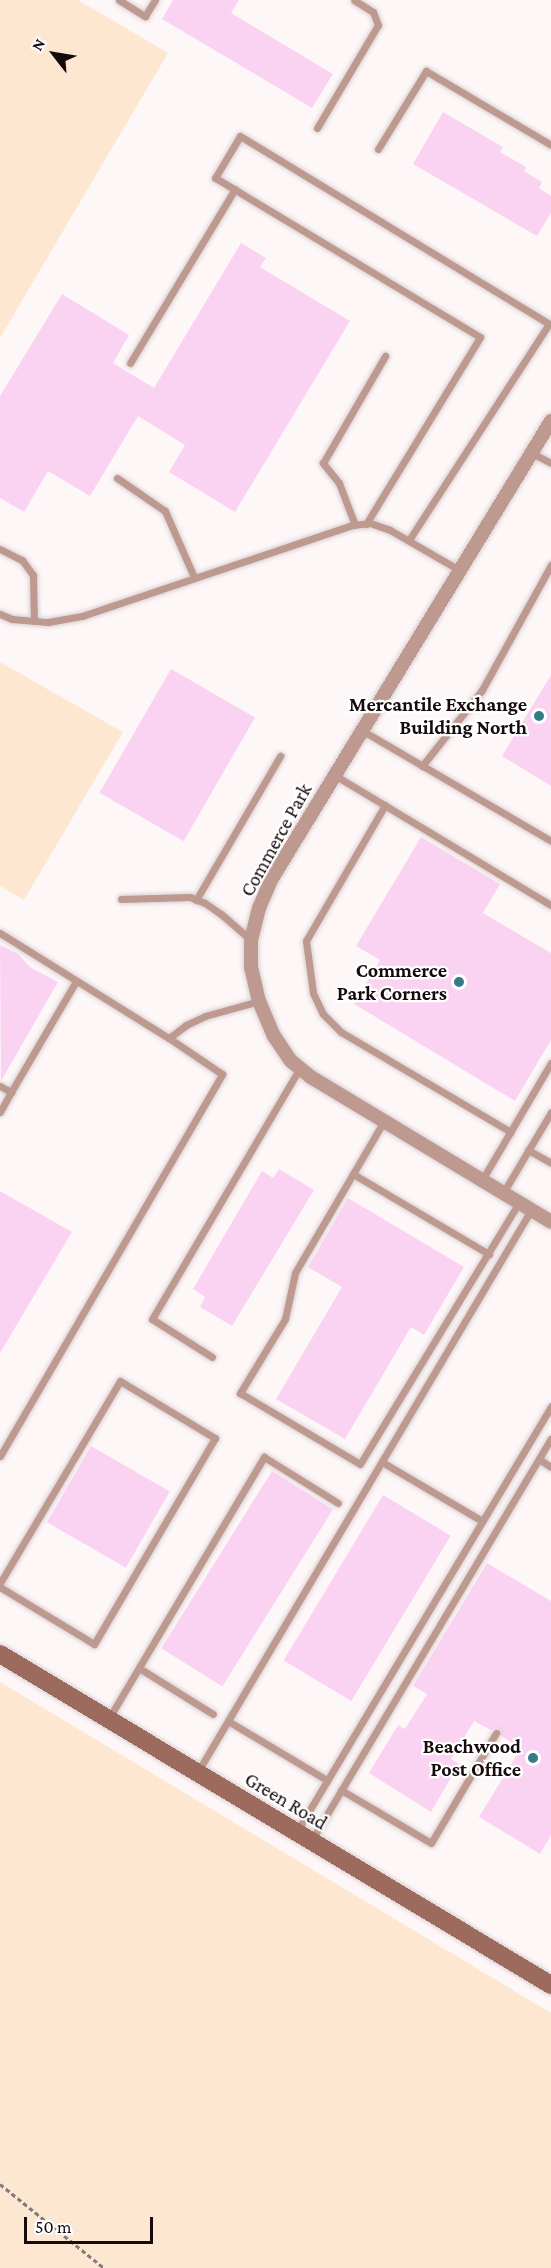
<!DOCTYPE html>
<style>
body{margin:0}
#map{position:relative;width:551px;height:2268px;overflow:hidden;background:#fef7f8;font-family:"Crimson Pro",serif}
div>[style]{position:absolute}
.green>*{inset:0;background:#fde7d1}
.building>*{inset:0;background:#fbd3f2;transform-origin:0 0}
.path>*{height:3px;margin-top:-1.5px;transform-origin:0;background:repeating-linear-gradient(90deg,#837a7c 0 4.5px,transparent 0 7.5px)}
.roads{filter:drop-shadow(0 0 2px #d9d1d2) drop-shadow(0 0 2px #d9d1d2)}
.lane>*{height:7px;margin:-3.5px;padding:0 3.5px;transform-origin:3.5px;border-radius:3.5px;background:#bd998f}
.street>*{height:14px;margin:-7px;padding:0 7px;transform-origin:7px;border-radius:7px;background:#bd998f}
.secondary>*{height:18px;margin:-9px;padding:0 9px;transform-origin:9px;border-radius:9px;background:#9d6b5d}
.dots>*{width:16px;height:16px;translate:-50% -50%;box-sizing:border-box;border:3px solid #fff;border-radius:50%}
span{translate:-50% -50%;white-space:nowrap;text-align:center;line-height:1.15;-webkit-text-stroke:4.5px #fff;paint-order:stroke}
.poi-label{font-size:20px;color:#150a0c;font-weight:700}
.right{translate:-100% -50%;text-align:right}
.street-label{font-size:20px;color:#150a0c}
.north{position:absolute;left:24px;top:24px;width:60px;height:60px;-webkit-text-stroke:4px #fff;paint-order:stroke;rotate:301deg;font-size:16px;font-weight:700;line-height:24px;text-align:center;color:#150a0c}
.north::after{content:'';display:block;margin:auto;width:21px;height:27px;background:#150a0c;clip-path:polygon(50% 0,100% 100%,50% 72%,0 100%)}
.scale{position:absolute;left:24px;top:2217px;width:129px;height:27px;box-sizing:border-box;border:3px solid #150a0c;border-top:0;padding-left:8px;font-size:18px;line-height:21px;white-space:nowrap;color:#150a0c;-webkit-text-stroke:4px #fff;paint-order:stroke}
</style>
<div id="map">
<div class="green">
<i style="clip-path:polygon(0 0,78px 0,168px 53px,0 338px)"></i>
<i style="clip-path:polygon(0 662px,123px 732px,24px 900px,0 886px)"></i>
<i style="clip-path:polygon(0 1682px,551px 2013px,551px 2268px,0 2268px)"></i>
</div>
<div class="building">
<i style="clip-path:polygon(173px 0,239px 0,231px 13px,333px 74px,312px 108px,162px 19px)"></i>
<i style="clip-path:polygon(443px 112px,503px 147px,500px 152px,526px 167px,524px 171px,542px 182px,539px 188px,551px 196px,551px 213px,537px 236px,413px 164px)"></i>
<i style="clip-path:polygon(241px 243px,266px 258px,260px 267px,350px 321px,235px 512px,169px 472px,185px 445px,138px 416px,90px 496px,48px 471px,24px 512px,0 498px,0 396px,62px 294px,129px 335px,113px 363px,154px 388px)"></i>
<i style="left:171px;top:669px;width:97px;height:143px;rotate:30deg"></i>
<i style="clip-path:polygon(551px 675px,551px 786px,502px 756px)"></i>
<i style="clip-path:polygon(421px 837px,500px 884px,483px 913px,551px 953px,551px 1040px,515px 1101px,354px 1004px,380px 960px,356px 946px)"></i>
<i style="clip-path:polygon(0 945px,17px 953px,30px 967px,58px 982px,1px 1081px)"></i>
<i style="clip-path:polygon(279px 1169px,314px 1190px,232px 1326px,200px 1307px,205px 1297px,193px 1289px,262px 1171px,273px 1178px)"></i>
<i style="clip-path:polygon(0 1191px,72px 1232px,0 1353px)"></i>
<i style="clip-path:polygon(348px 1198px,464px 1267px,424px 1335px,411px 1327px,345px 1439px,276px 1399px,342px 1287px,308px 1267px)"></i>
<i style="left:91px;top:1446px;width:91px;height:88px;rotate:30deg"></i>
<i style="left:272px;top:1471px;width:72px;height:209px;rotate:32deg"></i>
<i style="left:383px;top:1495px;width:79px;height:193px;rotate:31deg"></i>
<i style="clip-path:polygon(487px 1563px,551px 1601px,551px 1835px,540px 1854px,479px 1817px,521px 1748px,501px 1736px,498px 1728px,491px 1730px,474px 1721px,451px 1759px,459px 1764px,431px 1812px,369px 1773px,398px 1725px,405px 1729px,427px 1694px,413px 1686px)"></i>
</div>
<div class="path">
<i style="left:0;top:2184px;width:134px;rotate:38.9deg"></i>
</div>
<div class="roads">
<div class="lane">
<i style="left:119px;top:0;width:31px;rotate:32deg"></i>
<i style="left:145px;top:16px;width:19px;rotate:-58deg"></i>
<i style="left:317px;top:128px;width:120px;rotate:-59.4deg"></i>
<i style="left:378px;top:25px;width:14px;rotate:-111deg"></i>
<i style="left:373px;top:12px;width:22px;rotate:-148deg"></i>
<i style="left:378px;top:149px;width:92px;rotate:-58.4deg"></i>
<i style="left:426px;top:71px;width:145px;rotate:30.6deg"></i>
<i style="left:130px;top:363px;width:203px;rotate:-58.9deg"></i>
<i style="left:532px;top:453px;width:21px;rotate:28deg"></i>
<i style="left:117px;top:478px;width:58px;rotate:34.5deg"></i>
<i style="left:165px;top:511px;width:72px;rotate:66.3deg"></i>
<i style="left:366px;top:524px;width:219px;rotate:-58.6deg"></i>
<i style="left:480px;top:337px;width:309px;rotate:-149deg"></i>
<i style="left:215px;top:178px;width:49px;rotate:-59.2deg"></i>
<i style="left:240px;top:136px;width:364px;rotate:31.3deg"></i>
<i style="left:355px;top:525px;width:45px;rotate:-110.9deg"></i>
<i style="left:339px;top:483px;width:26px;rotate:-129deg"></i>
<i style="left:323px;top:463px;width:124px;rotate:-59.9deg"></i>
<i style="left:409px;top:540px;width:257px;rotate:-57.1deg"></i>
<i style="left:0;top:549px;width:25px;rotate:27deg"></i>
<i style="left:22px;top:560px;width:19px;rotate:54deg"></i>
<i style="left:33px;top:575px;width:46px;rotate:88.8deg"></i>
<i style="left:0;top:614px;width:13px;rotate:23deg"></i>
<i style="left:12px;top:619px;width:36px;rotate:5deg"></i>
<i style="left:48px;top:622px;width:35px;rotate:-10deg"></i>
<i style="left:82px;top:616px;width:285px;rotate:-18.6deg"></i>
<i style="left:352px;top:525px;width:18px;rotate:-6deg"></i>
<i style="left:370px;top:523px;width:21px;rotate:19deg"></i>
<i style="left:390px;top:530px;width:82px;rotate:30deg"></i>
<i style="left:363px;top:731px;width:218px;rotate:30.3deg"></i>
<i style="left:422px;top:766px;width:97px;rotate:-51.7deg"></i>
<i style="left:482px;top:690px;width:143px;rotate:-61.1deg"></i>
<i style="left:336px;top:776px;width:251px;rotate:31deg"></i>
<i style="left:385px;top:805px;width:157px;rotate:120.2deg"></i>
<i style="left:306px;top:941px;width:52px;rotate:82.3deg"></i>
<i style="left:313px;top:993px;width:23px;rotate:65deg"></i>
<i style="left:323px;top:1014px;width:25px;rotate:45deg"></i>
<i style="left:341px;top:1032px;width:197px;rotate:30.5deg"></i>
<i style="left:121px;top:899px;width:69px;rotate:-1.7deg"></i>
<i style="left:190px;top:897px;width:16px;rotate:22deg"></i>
<i style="left:205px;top:903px;width:19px;rotate:35deg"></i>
<i style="left:221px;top:914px;width:40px;rotate:41deg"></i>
<i style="left:196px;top:900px;width:167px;rotate:-59.7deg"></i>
<i style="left:0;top:933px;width:199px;rotate:31.9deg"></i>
<i style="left:169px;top:1038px;width:21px;rotate:-37deg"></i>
<i style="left:186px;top:1025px;width:21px;rotate:-25deg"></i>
<i style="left:205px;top:1016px;width:56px;rotate:-15.5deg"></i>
<i style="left:0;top:1086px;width:13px;rotate:29deg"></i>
<i style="left:11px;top:1092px;width:23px;rotate:119deg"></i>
<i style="left:11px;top:1092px;width:129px;rotate:-59.6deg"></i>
<i style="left:384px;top:1121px;width:176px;rotate:120.4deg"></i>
<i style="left:295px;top:1273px;width:47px;rotate:102.3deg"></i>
<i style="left:285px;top:1319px;width:87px;rotate:121.3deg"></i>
<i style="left:240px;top:1393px;width:139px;rotate:30.6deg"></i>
<i style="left:360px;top:1464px;width:306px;rotate:-58.7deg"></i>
<i style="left:528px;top:1150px;width:26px;rotate:29deg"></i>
<i style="left:353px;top:1174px;width:158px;rotate:30.5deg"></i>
<i style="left:482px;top:1180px;width:136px;rotate:-59.5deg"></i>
<i style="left:503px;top:1193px;width:94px;rotate:-59.3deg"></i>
<i style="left:212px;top:1357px;width:71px;rotate:-147.7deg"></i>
<i style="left:152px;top:1319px;width:291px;rotate:-59.5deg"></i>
<i style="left:0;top:1456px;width:442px;rotate:-59.8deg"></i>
<i style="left:222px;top:1074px;width:64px;rotate:-145.8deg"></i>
<i style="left:539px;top:1459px;width:14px;rotate:34deg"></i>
<i style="left:382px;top:1462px;width:116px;rotate:30.5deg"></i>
<i style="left:0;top:1583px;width:235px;rotate:-59.3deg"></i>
<i style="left:120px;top:1381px;width:111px;rotate:31deg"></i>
<i style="left:215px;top:1438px;width:239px;rotate:120.4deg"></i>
<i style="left:94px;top:1644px;width:110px;rotate:-148.8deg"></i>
<i style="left:139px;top:1668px;width:87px;rotate:31.9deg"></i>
<i style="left:109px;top:1718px;width:304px;rotate:-59.3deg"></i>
<i style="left:264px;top:1457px;width:87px;rotate:31.9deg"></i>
<i style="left:228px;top:1721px;width:115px;rotate:30.8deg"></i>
<i style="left:197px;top:1773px;width:655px;rotate:-59.32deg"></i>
<i style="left:341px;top:1790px;width:104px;rotate:30.5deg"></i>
<i style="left:431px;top:1843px;width:128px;rotate:-59.4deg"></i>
<i style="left:297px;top:1831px;width:495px;rotate:-59.1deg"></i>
<i style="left:311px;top:1841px;width:468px;rotate:-59.2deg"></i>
</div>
<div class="street">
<i style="left:551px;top:421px;width:538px;rotate:121.38deg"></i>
<i style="left:271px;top:880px;width:30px;rotate:113deg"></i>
<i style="left:259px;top:908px;width:33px;rotate:104deg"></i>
<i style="left:251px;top:940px;width:27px;rotate:90deg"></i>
<i style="left:251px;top:967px;width:35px;rotate:77deg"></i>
<i style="left:259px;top:1001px;width:38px;rotate:67deg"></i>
<i style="left:274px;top:1036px;width:30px;rotate:56deg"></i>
<i style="left:291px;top:1061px;width:26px;rotate:39deg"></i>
<i style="left:311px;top:1077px;width:280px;rotate:31.1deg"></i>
</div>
<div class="secondary">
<i style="left:0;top:1654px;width:643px;rotate:30.99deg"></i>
</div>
</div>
<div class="dots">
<i style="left:539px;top:716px;background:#347b86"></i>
<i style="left:459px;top:982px;background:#347b86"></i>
<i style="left:533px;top:1758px;background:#347b86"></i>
</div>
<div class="poi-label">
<span class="right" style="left:527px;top:716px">Mercantile Exchange<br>Building North</span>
<span class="right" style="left:447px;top:982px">Commerce<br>Park Corners</span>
<span class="right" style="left:521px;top:1758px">Beachwood<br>Post Office</span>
</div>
<div class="street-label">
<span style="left:276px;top:840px;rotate:-61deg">Commerce Park</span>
<span style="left:286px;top:1801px;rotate:31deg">Green Road</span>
</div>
<div class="north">N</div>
<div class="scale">50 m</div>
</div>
